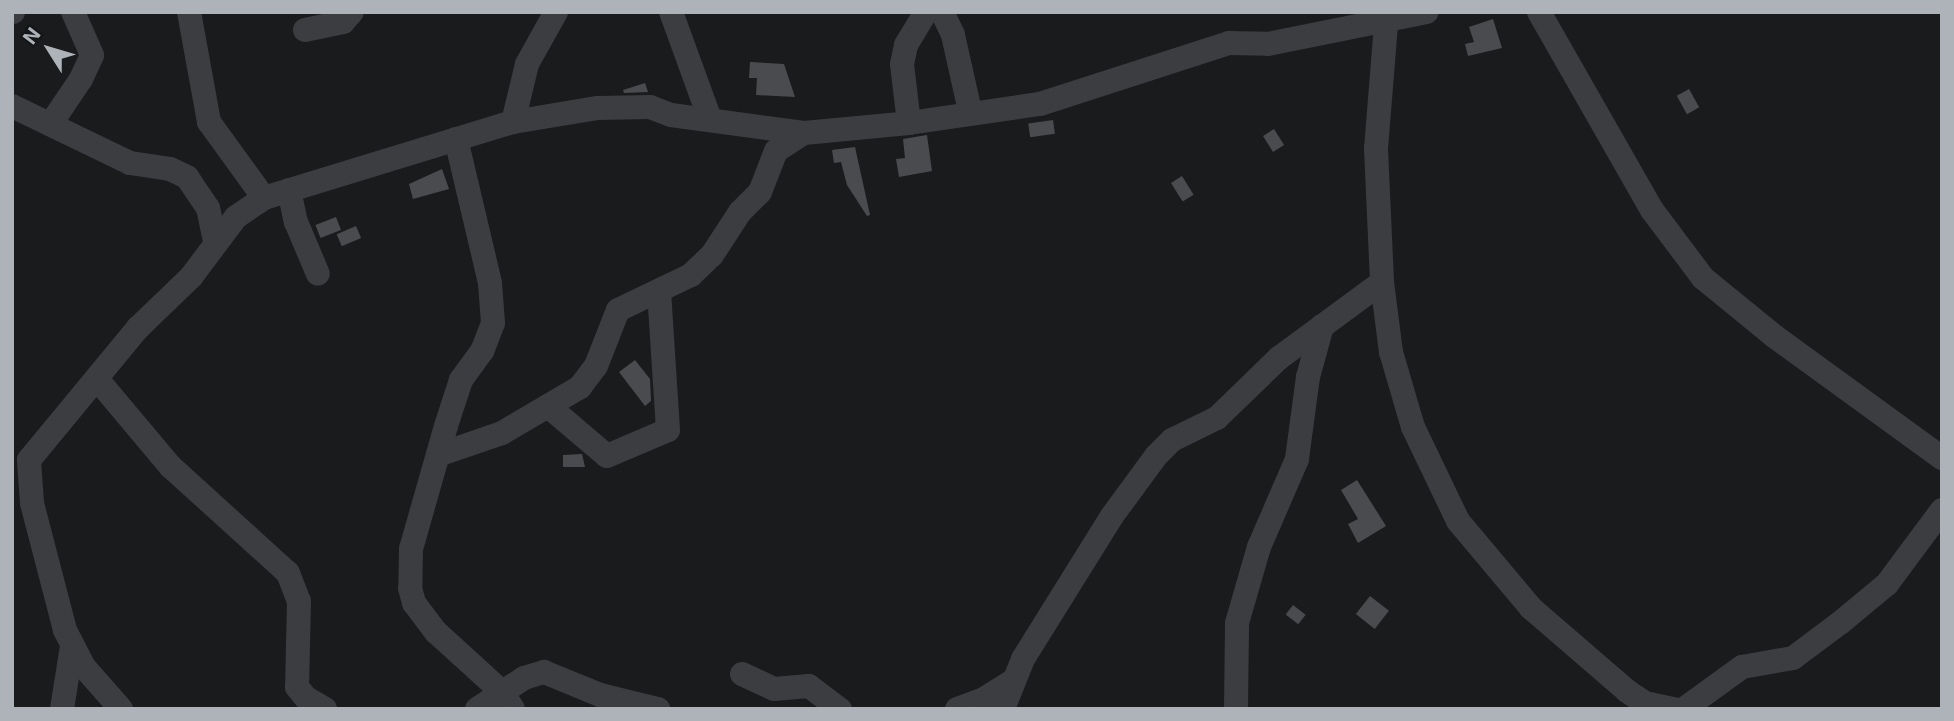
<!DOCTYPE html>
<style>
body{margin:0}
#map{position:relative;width:1954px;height:721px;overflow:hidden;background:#1a1b1c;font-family:Inter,sans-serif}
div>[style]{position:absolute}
.building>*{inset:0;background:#4a4b4e;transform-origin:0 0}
.minor>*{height:24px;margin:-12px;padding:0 12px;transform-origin:12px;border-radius:12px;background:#3c3d41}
span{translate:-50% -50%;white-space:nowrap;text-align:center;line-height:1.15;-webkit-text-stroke:6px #151617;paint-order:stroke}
.frame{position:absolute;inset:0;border:14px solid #aeb3ba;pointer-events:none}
.north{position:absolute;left:14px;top:14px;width:70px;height:70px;-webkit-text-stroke:5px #151617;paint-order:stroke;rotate:307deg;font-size:19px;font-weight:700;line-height:28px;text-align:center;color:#aeb3ba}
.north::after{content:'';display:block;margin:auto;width:24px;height:32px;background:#aeb3ba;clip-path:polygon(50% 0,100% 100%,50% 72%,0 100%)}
</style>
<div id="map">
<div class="building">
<i style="clip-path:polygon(1493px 19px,1502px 48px,1468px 56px,1465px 44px,1474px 42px,1469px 27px)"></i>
<i style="clip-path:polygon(750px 62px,784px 64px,795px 97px,756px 95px,757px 78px,749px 78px)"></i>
<i style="clip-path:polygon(645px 83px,648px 92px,624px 93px,623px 90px)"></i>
<i style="left:1689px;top:89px;width:21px;height:14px;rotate:61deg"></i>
<i style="left:1053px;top:120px;width:14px;height:25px;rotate:82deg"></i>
<i style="left:1274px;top:129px;width:19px;height:13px;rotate:58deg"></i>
<i style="clip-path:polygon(927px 135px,932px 171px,899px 177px,896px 159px,905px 158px,903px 139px)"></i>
<i style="clip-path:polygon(855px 147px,870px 215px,867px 216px,847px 185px,841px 162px,834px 163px,832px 150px)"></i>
<i style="clip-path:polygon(442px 169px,449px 189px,413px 199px,409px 184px)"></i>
<i style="left:1182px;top:176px;width:22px;height:13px;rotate:58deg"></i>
<i style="left:336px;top:217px;width:14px;height:22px;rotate:69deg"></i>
<i style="left:356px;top:226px;width:13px;height:21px;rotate:67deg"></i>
<i style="clip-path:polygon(635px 360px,650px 379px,651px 401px,645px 406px,619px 372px)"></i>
<i style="clip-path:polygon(582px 454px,585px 467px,563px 467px,563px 455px)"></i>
<i style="clip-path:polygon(1357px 480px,1386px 526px,1358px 543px,1348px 524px,1358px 519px,1341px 490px)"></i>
<i style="left:1370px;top:596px;width:24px;height:23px;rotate:38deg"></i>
<i style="left:1293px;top:605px;width:16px;height:12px;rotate:38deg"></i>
</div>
<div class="minor">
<i style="left:12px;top:12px;width:1px"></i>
<i style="left:189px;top:12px;width:112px;rotate:79.7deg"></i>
<i style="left:209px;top:122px;width:94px;rotate:54.1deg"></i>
<i style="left:671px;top:12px;width:114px;rotate:70deg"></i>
<i style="left:942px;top:12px;width:25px;rotate:64deg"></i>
<i style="left:953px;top:35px;width:78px;rotate:77.4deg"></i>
<i style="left:1387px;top:12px;width:137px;rotate:94.6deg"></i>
<i style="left:1376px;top:149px;width:133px;rotate:87.4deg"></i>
<i style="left:1382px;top:282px;width:71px;rotate:82.7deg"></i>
<i style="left:1391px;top:352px;width:78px;rotate:73.7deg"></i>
<i style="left:1413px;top:427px;width:104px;rotate:64.4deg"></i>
<i style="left:1458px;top:521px;width:114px;rotate:50deg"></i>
<i style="left:1531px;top:608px;width:127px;rotate:40.8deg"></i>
<i style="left:1627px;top:691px;width:22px;rotate:34deg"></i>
<i style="left:1645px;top:703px;width:30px;rotate:12deg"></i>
<i style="left:1539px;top:12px;width:228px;rotate:60.3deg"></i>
<i style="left:1652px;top:210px;width:85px;rotate:53.1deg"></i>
<i style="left:1703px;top:278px;width:92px;rotate:39.2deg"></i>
<i style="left:1774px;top:336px;width:208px;rotate:36deg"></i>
<i style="left:305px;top:30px;width:39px;rotate:-12deg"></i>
<i style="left:343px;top:22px;width:13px;rotate:-48deg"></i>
<i style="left:12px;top:106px;width:131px;rotate:25.8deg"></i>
<i style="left:130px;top:163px;width:40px;rotate:8.5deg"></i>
<i style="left:170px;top:169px;width:19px;rotate:25deg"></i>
<i style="left:187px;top:177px;width:37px;rotate:56deg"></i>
<i style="left:208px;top:208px;width:35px;rotate:78deg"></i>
<i style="left:52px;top:122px;width:52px;rotate:-56deg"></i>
<i style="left:81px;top:79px;width:26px;rotate:-65deg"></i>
<i style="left:92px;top:55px;width:47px;rotate:-113.8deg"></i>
<i style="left:513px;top:122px;width:60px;rotate:-76.4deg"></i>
<i style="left:527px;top:64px;width:60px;rotate:-60.9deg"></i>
<i style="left:909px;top:123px;width:59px;rotate:-96.8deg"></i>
<i style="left:902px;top:64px;width:19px;rotate:-78deg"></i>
<i style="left:906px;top:45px;width:39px;rotate:-59deg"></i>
<i style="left:456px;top:139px;width:148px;rotate:76.7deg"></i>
<i style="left:490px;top:283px;width:40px;rotate:85.7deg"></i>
<i style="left:493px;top:323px;width:30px;rotate:111deg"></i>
<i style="left:482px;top:351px;width:36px;rotate:126deg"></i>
<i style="left:461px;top:380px;width:48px;rotate:108.1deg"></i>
<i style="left:446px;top:426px;width:128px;rotate:105.9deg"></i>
<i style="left:411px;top:549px;width:39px;rotate:91deg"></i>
<i style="left:410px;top:588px;width:16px;rotate:75deg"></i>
<i style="left:414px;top:603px;width:36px;rotate:53deg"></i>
<i style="left:436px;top:632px;width:89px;rotate:42.3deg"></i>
<i style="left:502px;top:692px;width:20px;rotate:57deg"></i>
<i style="left:289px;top:190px;width:33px;rotate:78deg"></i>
<i style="left:296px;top:222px;width:56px;rotate:67.1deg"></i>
<i style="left:97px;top:379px;width:114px;rotate:50deg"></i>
<i style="left:170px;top:466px;width:159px;rotate:42.2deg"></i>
<i style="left:288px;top:573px;width:30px;rotate:69deg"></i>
<i style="left:299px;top:601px;width:86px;rotate:91.3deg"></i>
<i style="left:297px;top:687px;width:14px;rotate:51deg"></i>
<i style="left:306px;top:698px;width:22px;rotate:30deg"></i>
<i style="left:548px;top:406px;width:77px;rotate:40.3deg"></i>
<i style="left:607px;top:456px;width:66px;rotate:-23.1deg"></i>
<i style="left:668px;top:430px;width:138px;rotate:-93.7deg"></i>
<i style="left:438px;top:455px;width:68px;rotate:-19deg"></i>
<i style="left:502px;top:433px;width:91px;rotate:-30.5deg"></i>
<i style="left:580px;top:387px;width:26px;rotate:-53deg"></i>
<i style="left:596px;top:366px;width:60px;rotate:-68.6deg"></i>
<i style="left:618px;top:310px;width:81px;rotate:-25.6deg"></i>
<i style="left:691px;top:275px;width:29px;rotate:-44deg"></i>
<i style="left:712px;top:255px;width:51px;rotate:-56.9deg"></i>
<i style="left:740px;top:212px;width:28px;rotate:-45deg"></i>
<i style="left:760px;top:192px;width:44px;rotate:-68.7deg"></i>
<i style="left:776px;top:151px;width:33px;rotate:-33deg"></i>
<i style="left:742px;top:674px;width:35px;rotate:25deg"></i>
<i style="left:774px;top:689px;width:35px;rotate:-5deg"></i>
<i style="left:809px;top:686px;width:39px;rotate:37deg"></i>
<i style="left:62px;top:709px;width:64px;rotate:-81deg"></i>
<i style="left:121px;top:709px;width:56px;rotate:-131.4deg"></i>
<i style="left:84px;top:667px;width:42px;rotate:-117.2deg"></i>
<i style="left:65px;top:630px;width:131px;rotate:-104.6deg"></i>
<i style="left:32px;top:503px;width:43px;rotate:-94deg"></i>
<i style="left:29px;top:460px;width:171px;rotate:-50.5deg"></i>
<i style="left:138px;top:328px;width:74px;rotate:-43.9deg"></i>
<i style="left:191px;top:277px;width:75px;rotate:-53.1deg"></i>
<i style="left:236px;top:217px;width:34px;rotate:-34deg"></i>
<i style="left:264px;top:198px;width:260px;rotate:-17deg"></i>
<i style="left:513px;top:122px;width:86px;rotate:-9.4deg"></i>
<i style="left:598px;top:108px;width:52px;rotate:-1.1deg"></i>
<i style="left:650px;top:107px;width:22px;rotate:21deg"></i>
<i style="left:671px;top:115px;width:134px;rotate:7.7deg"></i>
<i style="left:804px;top:133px;width:105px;rotate:-5.4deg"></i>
<i style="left:909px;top:123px;width:132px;rotate:-8.3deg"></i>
<i style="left:1040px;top:104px;width:199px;rotate:-17.9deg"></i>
<i style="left:1229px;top:43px;width:39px;rotate:1deg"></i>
<i style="left:1268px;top:44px;width:162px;rotate:-11.4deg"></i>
<i style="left:477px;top:709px;width:56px;rotate:-33.4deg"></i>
<i style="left:524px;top:678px;width:21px;rotate:-17deg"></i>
<i style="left:544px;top:672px;width:61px;rotate:22.3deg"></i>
<i style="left:600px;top:695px;width:60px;rotate:13.6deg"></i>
<i style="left:957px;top:709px;width:29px;rotate:-20deg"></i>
<i style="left:984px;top:699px;width:34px;rotate:-32deg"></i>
<i style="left:1003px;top:709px;width:54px;rotate:-68.2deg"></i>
<i style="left:1023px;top:659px;width:168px;rotate:-58.1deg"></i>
<i style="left:1112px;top:516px;width:74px;rotate:-53.7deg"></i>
<i style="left:1156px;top:456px;width:23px;rotate:-45deg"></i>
<i style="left:1172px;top:440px;width:50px;rotate:-26.1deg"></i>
<i style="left:1217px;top:418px;width:86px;rotate:-44.1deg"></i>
<i style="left:1279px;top:358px;width:128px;rotate:-36.4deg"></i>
<i style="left:1236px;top:709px;width:86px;rotate:-89.3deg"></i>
<i style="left:1237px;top:623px;width:79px;rotate:-73.9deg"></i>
<i style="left:1259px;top:547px;width:96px;rotate:-66.6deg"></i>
<i style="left:1297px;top:459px;width:83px;rotate:-82.4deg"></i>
<i style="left:1308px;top:377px;width:53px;rotate:-74.6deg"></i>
<i style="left:1684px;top:709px;width:72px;rotate:-35.9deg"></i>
<i style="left:1742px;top:667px;width:52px;rotate:-10deg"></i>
<i style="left:1793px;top:658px;width:59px;rotate:-36.7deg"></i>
<i style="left:1840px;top:623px;width:61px;rotate:-39.7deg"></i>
<i style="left:1887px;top:584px;width:92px;rotate:-53.4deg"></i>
</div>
<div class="frame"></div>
<div class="north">N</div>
</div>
